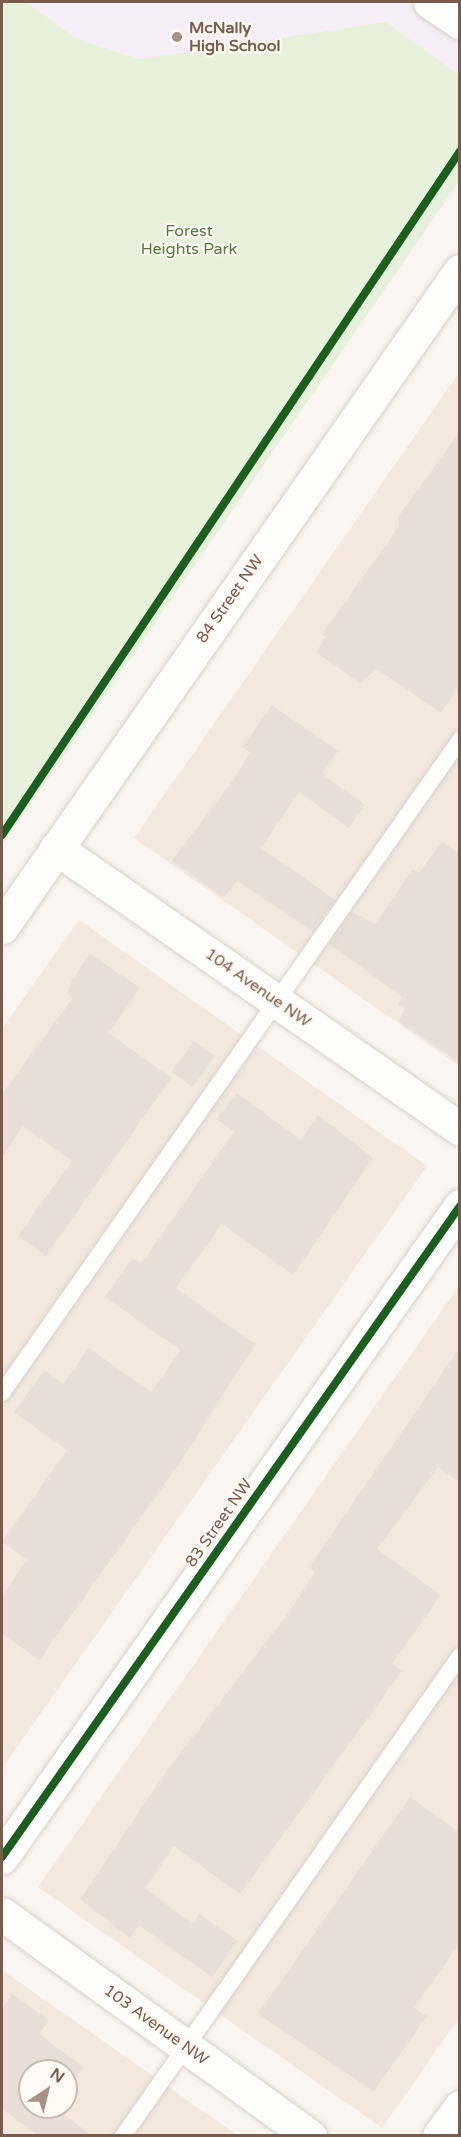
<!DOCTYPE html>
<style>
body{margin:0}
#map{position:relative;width:461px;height:2137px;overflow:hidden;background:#f9f5f0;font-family:"Varela Round",sans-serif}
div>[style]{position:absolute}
.residential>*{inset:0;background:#f2e8de}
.education>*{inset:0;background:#f6eef6}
.green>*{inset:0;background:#e7f0db}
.building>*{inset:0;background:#e6ded7;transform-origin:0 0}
.roads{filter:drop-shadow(0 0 2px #d7d1cb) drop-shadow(0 0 2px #d7d1cb)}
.lane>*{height:16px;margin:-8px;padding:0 8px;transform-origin:8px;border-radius:8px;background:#fefefd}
.street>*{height:33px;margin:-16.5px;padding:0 16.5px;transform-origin:16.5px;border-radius:16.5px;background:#fefefd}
.secondary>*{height:33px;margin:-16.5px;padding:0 16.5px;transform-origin:16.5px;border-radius:16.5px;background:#fefefd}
.cycleway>*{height:8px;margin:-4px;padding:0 4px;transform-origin:4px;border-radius:4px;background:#1b5e20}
.dots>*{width:16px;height:16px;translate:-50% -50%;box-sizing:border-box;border:3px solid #fffaf3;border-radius:50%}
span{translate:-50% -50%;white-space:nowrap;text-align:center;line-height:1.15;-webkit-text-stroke:4.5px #fffaf3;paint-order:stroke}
.poi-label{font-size:16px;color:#7a5c4d;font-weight:700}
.left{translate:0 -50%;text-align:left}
.park-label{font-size:16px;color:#537a41}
.street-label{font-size:16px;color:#7a5c4d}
.frame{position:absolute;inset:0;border:3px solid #7a5c4d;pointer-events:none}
.north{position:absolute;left:18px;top:2059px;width:60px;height:60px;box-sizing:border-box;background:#fffaf3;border:2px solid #cabbb1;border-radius:50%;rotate:35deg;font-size:16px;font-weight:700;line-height:24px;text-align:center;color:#7a5c4d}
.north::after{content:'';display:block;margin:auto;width:21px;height:27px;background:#a69286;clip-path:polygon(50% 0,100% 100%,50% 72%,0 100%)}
</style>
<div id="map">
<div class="residential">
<i style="clip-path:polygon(459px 373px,459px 1066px,134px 838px)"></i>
<i style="clip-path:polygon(79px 920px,427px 1166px,2px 1768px,2px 1029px)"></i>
<i style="clip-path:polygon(459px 1286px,459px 2018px,382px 2128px,38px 1887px)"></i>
<i style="clip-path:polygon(evenodd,2px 1970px,237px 2135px,2px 2135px,2px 1970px,30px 2071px,66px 2071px,66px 2107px,30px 2107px,30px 2071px)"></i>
</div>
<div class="education">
<i style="clip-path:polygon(26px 2px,459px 2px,459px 75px,386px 22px,139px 59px,77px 39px)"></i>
</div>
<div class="green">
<i style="clip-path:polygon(2px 2px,26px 2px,77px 39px,139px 59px,386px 22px,459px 75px,460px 180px,2px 845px)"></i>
</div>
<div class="building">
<i style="clip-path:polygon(459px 433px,459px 686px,441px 713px,377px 669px,360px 683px,316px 652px,326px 637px,322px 634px,399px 527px,398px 517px)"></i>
<i style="clip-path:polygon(272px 705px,338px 751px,322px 774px,365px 805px,349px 828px,299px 792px,261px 848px,335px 900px,313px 932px,237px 881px,224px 898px,172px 861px,237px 775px,250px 752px,242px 747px)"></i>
<i style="clip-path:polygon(442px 842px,459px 854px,459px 1062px,398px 1021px,405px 1009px,398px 1004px,402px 997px,330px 944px,352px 912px,375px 924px,413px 869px,419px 873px)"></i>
<i style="clip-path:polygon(90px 954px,140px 988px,109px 1033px,171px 1078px,46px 1256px,18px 1236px,72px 1161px,23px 1126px,2px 1157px,2px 1094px,73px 998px,67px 994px,72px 980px)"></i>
<i style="left:194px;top:1041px;width:26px;height:38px;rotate:36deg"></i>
<i style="clip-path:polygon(237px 1093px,301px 1140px,318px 1115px,373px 1158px,293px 1275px,222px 1224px,176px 1288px,255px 1344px,181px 1461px,39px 1660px,2px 1634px,2px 1596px,27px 1559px,2px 1542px,67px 1450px,14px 1412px,44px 1370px,63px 1384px,89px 1348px,151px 1392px,181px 1350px,105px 1297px,132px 1258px,141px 1264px,234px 1132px,217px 1119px)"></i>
<i style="clip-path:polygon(459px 1349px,459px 1482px,438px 1467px,377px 1549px,441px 1595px,392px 1664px,402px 1671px,240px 1894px,174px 1846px,145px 1888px,192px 1924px,199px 1914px,238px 1941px,212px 1977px,139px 1925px,130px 1938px,80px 1899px,169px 1768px,290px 1611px,315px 1572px,309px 1567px)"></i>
<i style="clip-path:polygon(410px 1797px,459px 1832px,459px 1944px,414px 2008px,427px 2016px,374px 2091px,258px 2014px)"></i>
<i style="clip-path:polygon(12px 1994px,49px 2020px,39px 2034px,83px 2067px,66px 2091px,66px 2071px,30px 2071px,30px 2107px,55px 2107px,92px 2136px,39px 2136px,2px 2109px,2px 2009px)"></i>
</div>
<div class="roads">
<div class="lane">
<i style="left:2px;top:1393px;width:798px;rotate:-54.96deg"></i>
<i style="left:123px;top:2136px;width:586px;rotate:-54.93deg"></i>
</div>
<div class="street">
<i style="left:430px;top:2px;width:36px;rotate:34deg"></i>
<i style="left:56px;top:848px;width:492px;rotate:34.8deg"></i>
<i style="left:2px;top:1857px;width:796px;rotate:-54.87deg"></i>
<i style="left:2px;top:1914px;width:380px;rotate:35.8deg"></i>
<i style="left:439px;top:2136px;width:36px;rotate:-54deg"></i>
</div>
<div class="secondary">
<i style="left:2px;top:927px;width:800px;rotate:-55.08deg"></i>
</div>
</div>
<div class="cycleway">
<i style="left:2px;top:835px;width:823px;rotate:-56.19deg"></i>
<i style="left:2px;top:1857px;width:796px;rotate:-54.87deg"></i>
</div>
<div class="dots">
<i style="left:177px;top:37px;background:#a69286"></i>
</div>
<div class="poi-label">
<span class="left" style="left:189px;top:37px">McNally<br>High School</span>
</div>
<div class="park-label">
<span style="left:189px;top:240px">Forest<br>Heights Park</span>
</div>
<div class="street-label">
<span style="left:230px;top:599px;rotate:-55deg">84 Street NW</span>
<span style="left:258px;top:988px;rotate:35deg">104 Avenue NW</span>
<span style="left:219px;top:1523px;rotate:-55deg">83 Street NW</span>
<span style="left:156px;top:2025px;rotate:36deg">103 Avenue NW</span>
</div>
<div class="frame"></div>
<div class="north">N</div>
</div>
